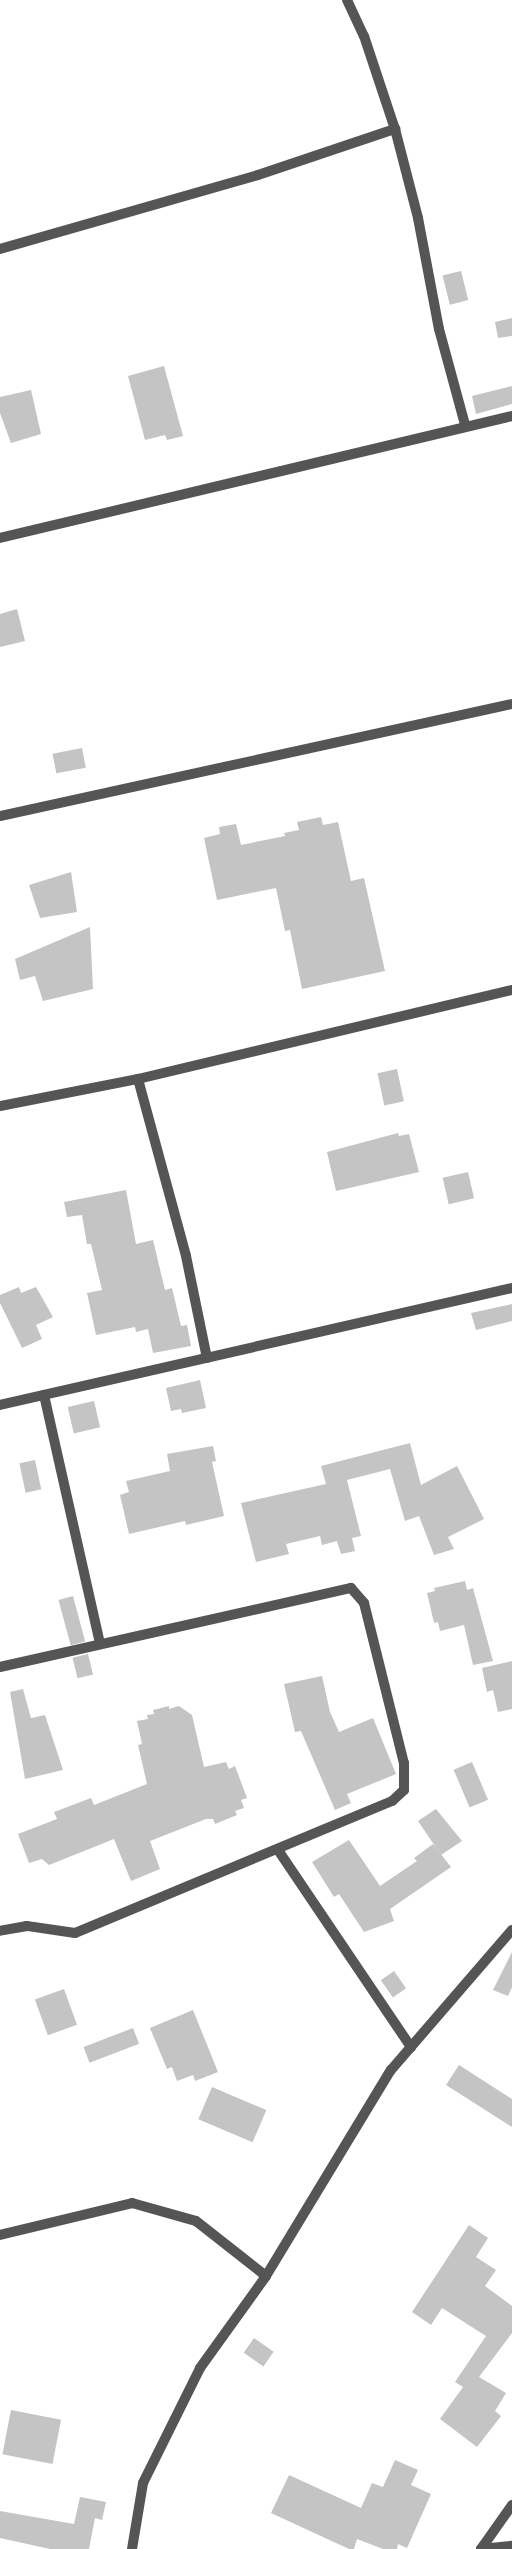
<!DOCTYPE html>
<style>
body{margin:0}
#map{position:relative;width:512px;height:2549px;overflow:hidden;background:#fff;font-family:Mulish,sans-serif}
div>[style]{position:absolute}
.building>*{inset:0;background:#c4c4c4;transform-origin:0 0}
.street>*{height:10px;margin:-5px;padding:0 5px;transform-origin:5px;border-radius:5px;background:#555}
span{translate:-50% -50%;white-space:nowrap;text-align:center;line-height:1.15;-webkit-text-stroke:4.5px #fff;paint-order:stroke}
</style>
<div id="map">
<div class="building">
<i style="left:461px;top:271px;width:30px;height:19px;rotate:76deg"></i>
<i style="clip-path:polygon(512px 318px,512px 336px,498px 338px,495px 322px)"></i>
<i style="clip-path:polygon(164px 366px,183px 436px,167px 440px,165px 435px,145px 440px,128px 376px)"></i>
<i style="clip-path:polygon(512px 386px,512px 404px,476px 414px,472px 396px)"></i>
<i style="clip-path:polygon(31px 390px,41px 434px,11px 443px,0 413px,0 397px)"></i>
<i style="clip-path:polygon(17px 609px,25px 641px,0 647px,0 614px)"></i>
<i style="left:82px;top:748px;width:20px;height:30px;rotate:79deg"></i>
<i style="clip-path:polygon(321px 817px,323px 825px,338px 822px,351px 881px,364px 878px,385px 971px,302px 989px,290px 930px,285px 931px,276px 888px,217px 900px,204px 838px,220px 834px,219px 827px,236px 824px,241px 845px,285px 836px,284px 833px,299px 830px,297px 822px)"></i>
<i style="clip-path:polygon(71px 872px,77px 912px,40px 918px,29px 885px)"></i>
<i style="clip-path:polygon(90px 927px,93px 989px,43px 1001px,35px 976px,20px 980px,15px 959px)"></i>
<i style="left:397px;top:1069px;width:33px;height:20px;rotate:78deg"></i>
<i style="clip-path:polygon(398px 1133px,399px 1136px,409px 1134px,419px 1172px,336px 1191px,327px 1152px)"></i>
<i style="left:468px;top:1172px;width:27px;height:26px;rotate:77deg"></i>
<i style="clip-path:polygon(126px 1190px,136px 1244px,153px 1240px,165px 1290px,172px 1288px,181px 1326px,187px 1325px,191px 1346px,153px 1353px,148px 1329px,136px 1332px,135px 1327px,96px 1335px,87px 1293px,102px 1290px,91px 1244px,87px 1244px,82px 1215px,67px 1217px,64px 1202px)"></i>
<i style="clip-path:polygon(19px 1287px,21px 1293px,36px 1287px,53px 1317px,36px 1325px,42px 1339px,22px 1348px,0 1303px,0 1295px)"></i>
<i style="clip-path:polygon(512px 1304px,512px 1321px,476px 1330px,471px 1313px)"></i>
<i style="clip-path:polygon(200px 1380px,206px 1408px,182px 1413px,181px 1409px,171px 1411px,166px 1388px)"></i>
<i style="left:94px;top:1401px;width:27px;height:27px;rotate:77deg"></i>
<i style="clip-path:polygon(410px 1443px,421px 1485px,457px 1466px,484px 1519px,448px 1537px,454px 1549px,434px 1555px,419px 1516px,405px 1521px,390px 1469px,347px 1480px,361px 1536px,352px 1538px,355px 1551px,341px 1554px,337px 1541px,322px 1545px,320px 1536px,286px 1544px,289px 1554px,256px 1562px,241px 1503px,326px 1484px,321px 1466px)"></i>
<i style="clip-path:polygon(213px 1446px,216px 1461px,212px 1462px,224px 1516px,186px 1525px,185px 1521px,129px 1534px,120px 1495px,129px 1492px,126px 1481px,170px 1471px,167px 1454px)"></i>
<i style="left:35px;top:1460px;width:30px;height:16px;rotate:78deg"></i>
<i style="clip-path:polygon(465px 1581px,467px 1590px,473px 1588px,493px 1661px,473px 1665px,464px 1625px,440px 1631px,438px 1622px,434px 1623px,427px 1593px,435px 1591px,434px 1588px)"></i>
<i style="left:73px;top:1596px;width:47px;height:15px;rotate:75deg"></i>
<i style="left:88px;top:1654px;width:21px;height:16px;rotate:76deg"></i>
<i style="clip-path:polygon(512px 1661px,512px 1709px,498px 1712px,493px 1690px,487px 1692px,482px 1668px)"></i>
<i style="clip-path:polygon(322px 1676px,330px 1712px,339px 1732px,373px 1718px,396px 1774px,347px 1794px,351px 1803px,335px 1810px,301px 1731px,295px 1732px,284px 1684px)"></i>
<i style="clip-path:polygon(23px 1689px,31px 1718px,45px 1715px,63px 1770px,25px 1779px,10px 1692px)"></i>
<i style="clip-path:polygon(169px 1706px,169px 1709px,179px 1706px,192px 1715px,204px 1767px,226px 1762px,229px 1769px,235px 1766px,247px 1798px,241px 1800px,244px 1808px,235px 1811px,237px 1815px,215px 1824px,213px 1819px,206px 1819px,150px 1841px,160px 1869px,131px 1881px,114px 1839px,49px 1865px,42px 1859px,29px 1863px,18px 1834px,57px 1819px,54px 1812px,91px 1798px,94px 1805px,147px 1784px,138px 1745px,142px 1744px,137px 1721px,148px 1719px,147px 1715px,154px 1714px,153px 1710px)"></i>
<i style="left:472px;top:1762px;width:41px;height:20px;rotate:67deg"></i>
<i style="clip-path:polygon(436px 1809px,462px 1841px,441px 1855px,418px 1821px)"></i>
<i style="clip-path:polygon(349px 1840px,380px 1886px,417px 1861px,414px 1858px,433px 1844px,451px 1867px,390px 1909px,394px 1921px,364px 1932px,339px 1894px,334px 1897px,312px 1862px)"></i>
<i style="clip-path:polygon(512px 1952px,512px 1987px,508px 1996px,493px 1990px)"></i>
<i style="left:394px;top:1971px;width:21px;height:16px;rotate:55deg"></i>
<i style="left:64px;top:1989px;width:38px;height:31px;rotate:70deg"></i>
<i style="clip-path:polygon(193px 2010px,218px 2072px,195px 2081px,193px 2075px,177px 2081px,172px 2067px,167px 2069px,150px 2028px)"></i>
<i style="left:133px;top:2028px;width:17px;height:53px;rotate:69deg"></i>
<i style="clip-path:polygon(459px 2065px,512px 2099px,512px 2127px,446px 2085px)"></i>
<i style="left:212px;top:2087px;width:59px;height:35px;rotate:23deg"></i>
<i style="clip-path:polygon(469px 2225px,488px 2238px,476px 2257px,496px 2270px,485px 2286px,512px 2306px,512px 2333px,479px 2377px,506px 2393px,495px 2411px,501px 2416px,477px 2447px,440px 2419px,463px 2387px,455px 2382px,486px 2336px,442px 2308px,431px 2325px,412px 2312px)"></i>
<i style="left:254px;top:2338px;width:24px;height:18px;rotate:35deg"></i>
<i style="left:11px;top:2410px;width:51px;height:45px;rotate:11deg"></i>
<i style="clip-path:polygon(395px 2460px,418px 2470px,411px 2485px,431px 2494px,407px 2548px,398px 2544px,397px 2549px,383px 2549px,357px 2539px,354px 2549px,349px 2549px,271px 2513px,289px 2475px,361px 2508px,372px 2483px,383px 2487px)"></i>
<i style="clip-path:polygon(80px 2497px,106px 2502px,102px 2520px,95px 2518px,89px 2549px,50px 2549px,0 2538px,0 2511px,74px 2524px)"></i>
</div>
<div class="street">
<i style="left:347px;top:0;width:40px;rotate:65deg"></i>
<i style="left:364px;top:36px;width:98px;rotate:71.6deg"></i>
<i style="left:395px;top:129px;width:92px;rotate:75.5deg"></i>
<i style="left:418px;top:218px;width:113px;rotate:79.3deg"></i>
<i style="left:439px;top:329px;width:99px;rotate:74.8deg"></i>
<i style="left:0;top:249px;width:268px;rotate:-16deg"></i>
<i style="left:258px;top:175px;width:145px;rotate:-18.6deg"></i>
<i style="left:0;top:538px;width:526px;rotate:-13.4deg"></i>
<i style="left:0;top:816px;width:524px;rotate:-12.34deg"></i>
<i style="left:138px;top:1079px;width:183px;rotate:74.8deg"></i>
<i style="left:186px;top:1256px;width:104px;rotate:78.4deg"></i>
<i style="left:0;top:1106px;width:141px;rotate:-11.1deg"></i>
<i style="left:138px;top:1079px;width:384px;rotate:-13.4deg"></i>
<i style="left:44px;top:1395px;width:255px;rotate:77.3deg"></i>
<i style="left:0;top:1405px;width:525px;rotate:-12.87deg"></i>
<i style="left:0;top:1667px;width:360px;rotate:-12.7deg"></i>
<i style="left:351px;top:1588px;width:20px;rotate:49deg"></i>
<i style="left:364px;top:1603px;width:165px;rotate:76deg"></i>
<i style="left:404px;top:1763px;width:27px;rotate:90deg"></i>
<i style="left:404px;top:1790px;width:16px;rotate:137deg"></i>
<i style="left:392px;top:1801px;width:343px;rotate:157.4deg"></i>
<i style="left:75px;top:1933px;width:49px;rotate:-171.7deg"></i>
<i style="left:27px;top:1926px;width:27px;rotate:170deg"></i>
<i style="left:278px;top:1850px;width:238px;rotate:56deg"></i>
<i style="left:0;top:2235px;width:136px;rotate:-13.6deg"></i>
<i style="left:132px;top:2203px;width:66px;rotate:15.7deg"></i>
<i style="left:196px;top:2221px;width:89px;rotate:38.2deg"></i>
<i style="left:132px;top:2549px;width:67px;rotate:-80.5deg"></i>
<i style="left:143px;top:2483px;width:128px;rotate:-63.6deg"></i>
<i style="left:200px;top:2368px;width:113px;rotate:-54.3deg"></i>
<i style="left:266px;top:2276px;width:241px;rotate:-58.8deg"></i>
<i style="left:391px;top:2070px;width:185px;rotate:-49.2deg"></i>
<i style="left:481px;top:2549px;width:54px;rotate:-54.8deg"></i>
<i style="left:481px;top:2549px;width:31px;rotate:-6deg"></i>
</div>
</div>
